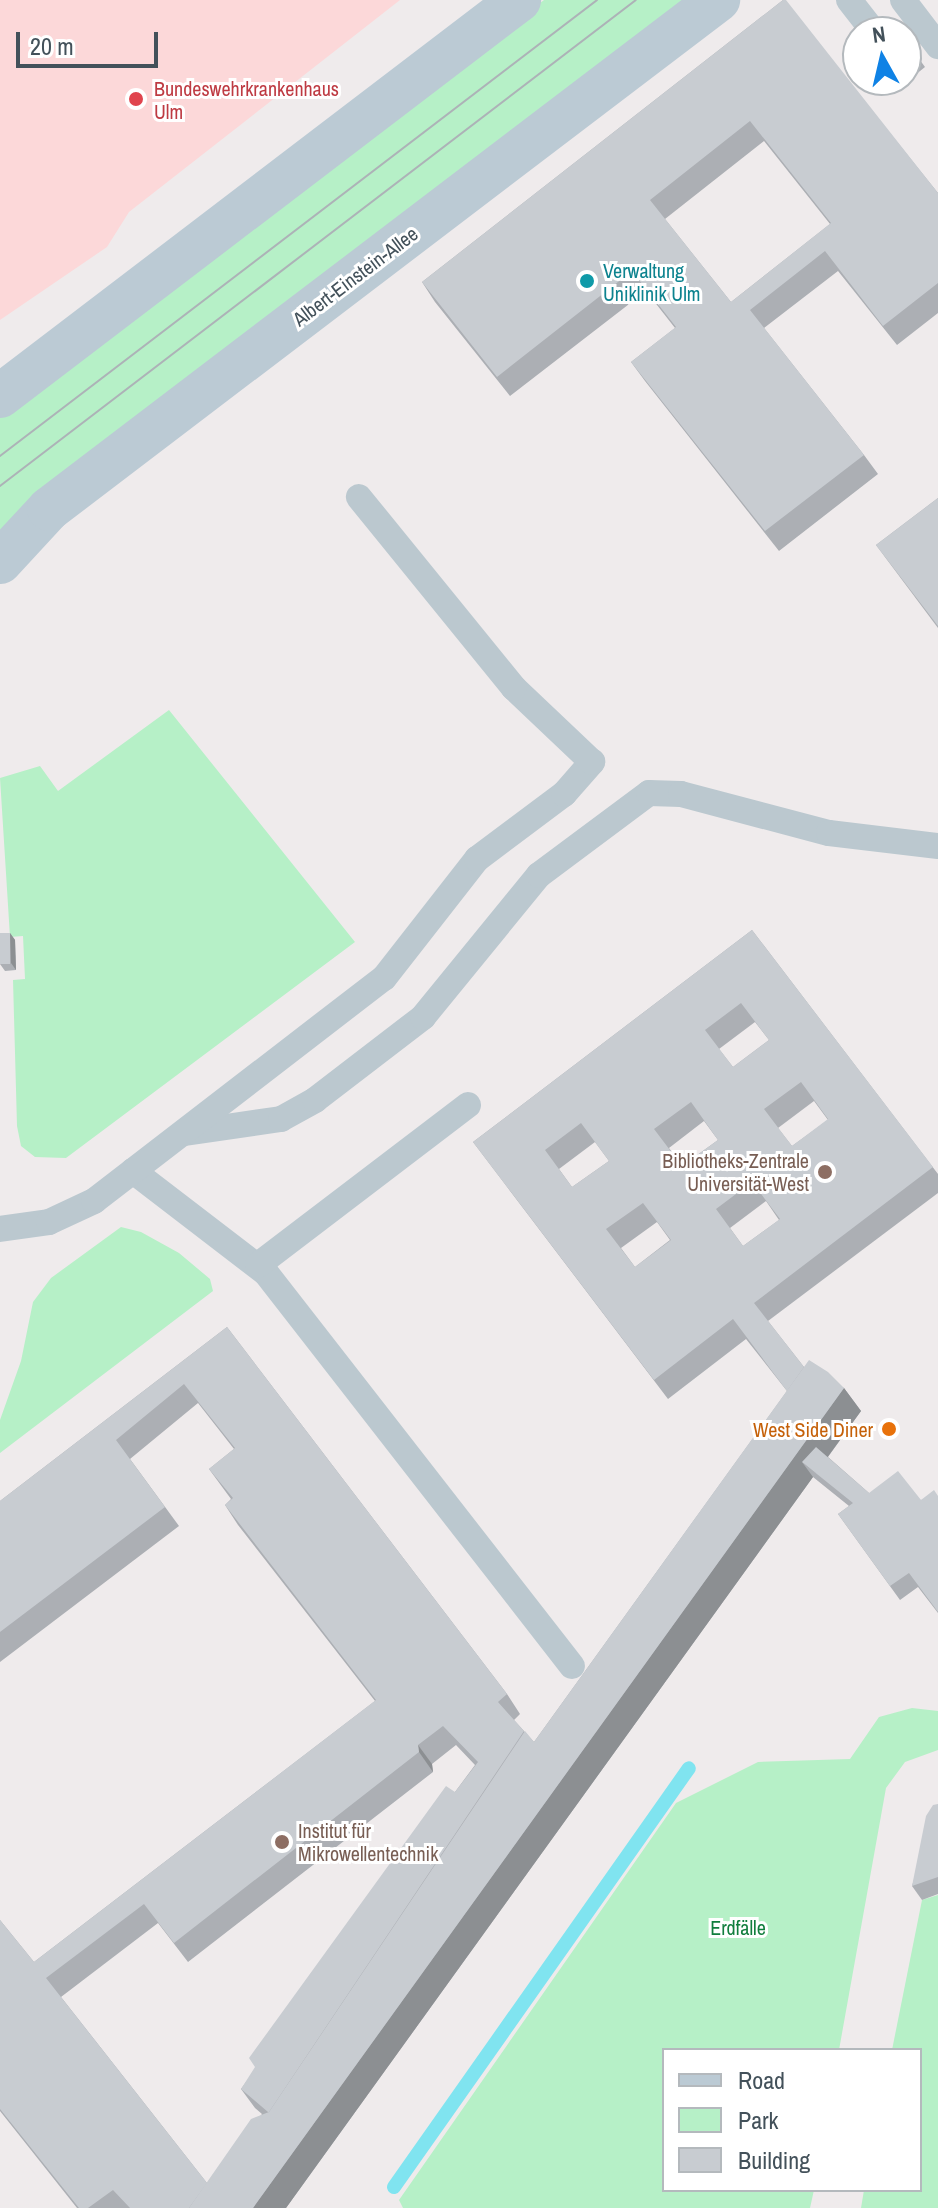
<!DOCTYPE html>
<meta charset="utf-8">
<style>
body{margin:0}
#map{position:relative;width:938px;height:2208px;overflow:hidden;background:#efebec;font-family:"Archivo Narrow",sans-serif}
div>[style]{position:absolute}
.medical>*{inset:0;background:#fcd8d9}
.green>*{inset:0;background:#b6f0c7}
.stream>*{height:14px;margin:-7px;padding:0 7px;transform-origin:7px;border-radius:7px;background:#80e4f0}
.lane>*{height:26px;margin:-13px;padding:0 13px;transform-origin:13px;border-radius:13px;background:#bbc8cf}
.secondary>*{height:44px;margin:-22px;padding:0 22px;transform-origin:22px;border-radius:22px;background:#bbcad4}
.tram>*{height:2px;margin:-1px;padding:0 1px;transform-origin:1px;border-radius:1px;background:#adb2b7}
.wall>*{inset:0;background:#acafb4}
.shaded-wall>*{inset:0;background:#8c8f92}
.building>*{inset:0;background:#c8ccd1;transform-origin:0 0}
.dots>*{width:22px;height:22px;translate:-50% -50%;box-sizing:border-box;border:4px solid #fff;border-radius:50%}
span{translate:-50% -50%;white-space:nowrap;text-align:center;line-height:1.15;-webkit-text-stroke:6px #fff;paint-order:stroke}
.health-label{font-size:20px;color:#be3a42}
.left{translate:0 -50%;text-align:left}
.culture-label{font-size:20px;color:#0d838f}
.street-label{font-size:20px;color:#43515a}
.education-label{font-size:20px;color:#785e54}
.right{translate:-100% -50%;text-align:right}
.food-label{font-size:20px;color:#c56008}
.park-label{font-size:20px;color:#117e3d}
.legend{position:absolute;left:662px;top:2048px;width:260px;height:144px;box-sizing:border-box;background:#fff;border:2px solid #b4b9bd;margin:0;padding:10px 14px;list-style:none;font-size:24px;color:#43515a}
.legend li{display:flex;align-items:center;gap:16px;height:40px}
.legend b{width:40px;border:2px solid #b4b9bd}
.north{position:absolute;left:842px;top:16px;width:80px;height:80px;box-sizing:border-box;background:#fff;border:2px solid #b4b9bd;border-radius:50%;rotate:352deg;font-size:22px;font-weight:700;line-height:32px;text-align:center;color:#43515a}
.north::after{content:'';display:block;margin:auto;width:28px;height:36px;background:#0f82e5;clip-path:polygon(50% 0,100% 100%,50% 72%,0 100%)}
.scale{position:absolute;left:16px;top:32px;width:142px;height:36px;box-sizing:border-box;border:4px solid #43515a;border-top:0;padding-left:10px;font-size:24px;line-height:28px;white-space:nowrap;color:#43515a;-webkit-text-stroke:6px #fff;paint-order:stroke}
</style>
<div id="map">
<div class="medical">
<i style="clip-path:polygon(0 0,400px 0,129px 212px,107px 247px,0 320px)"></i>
</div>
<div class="green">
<i style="clip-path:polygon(544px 0,694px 0,0 537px,0 413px)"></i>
<i style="clip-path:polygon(169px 710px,355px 942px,66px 1158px,35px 1157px,21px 1146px,17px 1126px,13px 980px,25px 979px,23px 936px,10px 937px,0 778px,40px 766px,58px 791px)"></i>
<i style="clip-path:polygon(121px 1227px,141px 1232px,179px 1253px,210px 1279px,213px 1291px,0 1453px,0 1420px,21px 1361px,33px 1302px,51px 1278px)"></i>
<i style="clip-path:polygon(912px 1708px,938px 1711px,938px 1750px,905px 1762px,886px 1788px,839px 2050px,664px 2050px,664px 2190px,814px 2190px,810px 2208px,403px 2208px,399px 2200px,676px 1803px,758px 1762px,850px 1759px,879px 1717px)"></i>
<i style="clip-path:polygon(938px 1895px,938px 2208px,861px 2208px,864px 2190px,920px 2190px,920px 2050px,892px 2050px,922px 1900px)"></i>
</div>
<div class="stream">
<i style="left:394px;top:2187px;width:512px;rotate:-54.85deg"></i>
</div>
<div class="lane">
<i style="left:849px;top:0;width:39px;rotate:52deg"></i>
<i style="left:903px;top:0;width:58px;rotate:52.7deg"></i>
<i style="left:185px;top:1133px;width:97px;rotate:-8.3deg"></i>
<i style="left:281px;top:1119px;width:39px;rotate:-29deg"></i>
<i style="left:315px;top:1100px;width:136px;rotate:-37.5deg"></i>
<i style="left:423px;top:1017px;width:183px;rotate:-50.8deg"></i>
<i style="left:539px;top:875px;width:137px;rotate:-36.7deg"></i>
<i style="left:649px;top:793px;width:32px;rotate:2deg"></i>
<i style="left:681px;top:794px;width:153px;rotate:14.8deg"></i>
<i style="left:829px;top:833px;width:110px;rotate:6.8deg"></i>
<i style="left:133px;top:1171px;width:168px;rotate:37.5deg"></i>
<i style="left:266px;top:1273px;width:498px;rotate:52.1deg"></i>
<i style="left:0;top:1229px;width:49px;rotate:-8.1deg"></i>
<i style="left:49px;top:1222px;width:50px;rotate:-25deg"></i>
<i style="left:94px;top:1201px;width:366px;rotate:-37.6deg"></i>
<i style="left:384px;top:978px;width:151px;rotate:-52deg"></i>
<i style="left:477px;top:859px;width:109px;rotate:-36.8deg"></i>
<i style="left:564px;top:794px;width:43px;rotate:-48.8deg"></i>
<i style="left:592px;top:762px;width:108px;rotate:-136.5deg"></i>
<i style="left:514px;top:688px;width:246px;rotate:-129.1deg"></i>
<i style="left:258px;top:1265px;width:264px;rotate:-37.3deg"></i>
</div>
<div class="secondary">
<i style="left:0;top:396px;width:653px;rotate:-37.34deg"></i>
<i style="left:0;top:562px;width:72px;rotate:-47.2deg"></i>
<i style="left:49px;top:509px;width:841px;rotate:-37.27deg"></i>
</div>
<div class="tram">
<i style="left:0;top:456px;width:751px;rotate:-37.37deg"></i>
<i style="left:0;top:486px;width:800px;rotate:-37.39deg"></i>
</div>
<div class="wall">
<i style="clip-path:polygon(evenodd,783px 0,938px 193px,938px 313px,897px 345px,838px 271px,764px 328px,864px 455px,878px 474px,779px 551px,645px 381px,631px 362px,675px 328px,646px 291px,510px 396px,435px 302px,422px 282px,783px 0,764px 141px,830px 224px,731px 302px,665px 219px,764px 141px)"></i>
<i style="clip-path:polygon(906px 41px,925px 67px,899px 88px,893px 80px,906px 80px)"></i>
<i style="clip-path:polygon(938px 498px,938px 628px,876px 545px)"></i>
<i style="clip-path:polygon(evenodd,752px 930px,938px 1174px,938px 1193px,768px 1321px,804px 1367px,844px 1388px,861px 1411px,828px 1457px,869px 1493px,921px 1500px,938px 1496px,938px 1613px,918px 1587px,900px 1600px,838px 1514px,849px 1506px,813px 1477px,286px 2208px,77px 2208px,0 2111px,0 1920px,34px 1962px,375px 1701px,238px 1525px,225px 1505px,231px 1499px,209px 1469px,234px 1449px,198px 1403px,130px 1459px,179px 1526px,0 1662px,0 1501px,227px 1327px,507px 1694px,520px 1714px,514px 1720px,534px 1742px,787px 1391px,746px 1339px,668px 1399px,473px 1142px,752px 930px,755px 1022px,769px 1040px,733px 1067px,719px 1049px,755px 1022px,752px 930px,814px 1101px,828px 1120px,792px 1146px,778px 1128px,814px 1101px,752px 930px,704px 1121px,718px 1140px,682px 1166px,669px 1148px,704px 1121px,752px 930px,595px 1142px,609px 1161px,572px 1187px,559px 1169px,595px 1142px,752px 930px,766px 1201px,779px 1220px,743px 1246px,730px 1228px,766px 1201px,752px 930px,657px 1222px,670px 1240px,635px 1267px,621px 1248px,657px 1222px,752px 930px,456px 1745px,475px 1765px,455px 1792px,241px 2089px,255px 2108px,262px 2114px,207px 2183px,61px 1997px,158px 1923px,188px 1962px,433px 1772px,432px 1764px,456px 1745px)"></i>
<i style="clip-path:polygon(10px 933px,15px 940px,16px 970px,5px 971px,0 964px)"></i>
<i style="clip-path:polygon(938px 1804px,938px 1894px,922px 1900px,912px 1886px)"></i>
</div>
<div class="shaded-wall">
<i style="clip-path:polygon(10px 933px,15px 940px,16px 970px,11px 963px)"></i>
<i style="clip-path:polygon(844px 1388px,861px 1411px,816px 1473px,802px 1462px,813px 1477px,286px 2208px,253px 2208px)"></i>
<i style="clip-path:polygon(418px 1745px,432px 1764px,433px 1772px,419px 1752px)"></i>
</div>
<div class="building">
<i style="clip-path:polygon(evenodd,783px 0,786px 0,938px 193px,938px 283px,883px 326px,825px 251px,750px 310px,864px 455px,765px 531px,631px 362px,676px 327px,632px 271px,497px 377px,422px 282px,783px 0,750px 121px,831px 223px,731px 302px,650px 200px,750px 121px)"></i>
<i style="clip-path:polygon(889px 19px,899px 32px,872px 32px)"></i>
<i style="clip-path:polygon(906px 41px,920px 60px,906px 71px)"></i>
<i style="clip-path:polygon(938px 498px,938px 626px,876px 545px)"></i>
<i style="clip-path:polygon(evenodd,752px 930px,933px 1167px,754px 1303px,804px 1367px,787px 1391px,733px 1319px,654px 1380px,473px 1142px,752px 930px,741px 1003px,769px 1040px,733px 1067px,705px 1030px,741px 1003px,752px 930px,801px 1082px,828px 1119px,792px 1146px,764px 1109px,801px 1082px,752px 930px,691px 1102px,718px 1140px,682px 1166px,654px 1129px,691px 1102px,752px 930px,581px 1123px,609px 1161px,572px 1187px,545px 1150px,581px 1123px,752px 930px,752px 1182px,780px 1219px,743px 1246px,716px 1209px,752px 1182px,752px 930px,643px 1203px,671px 1240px,635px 1267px,606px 1229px,643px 1203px)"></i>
<i style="left:0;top:933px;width:10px;height:31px"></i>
<i style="clip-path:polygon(227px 1327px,507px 1694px,498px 1702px,524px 1731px,269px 2112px,268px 2112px,241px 2089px,255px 2067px,249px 2058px,446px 1786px,455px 1792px,478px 1762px,443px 1726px,418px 1745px,419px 1752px,174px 1943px,144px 1904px,46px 1978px,207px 2183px,189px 2208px,130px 2208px,113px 2190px,88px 2208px,79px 2208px,0 2109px,0 1920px,34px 1962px,376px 1700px,225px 1505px,233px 1498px,209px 1469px,235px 1448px,184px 1384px,116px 1440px,165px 1507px,0 1632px,0 1501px)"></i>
<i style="clip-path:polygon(809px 1360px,828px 1372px,844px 1388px,253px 2208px,189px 2208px,251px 2119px,269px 2112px,525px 1731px,534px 1742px)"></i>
<i style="clip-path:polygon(816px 1447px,869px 1493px,898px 1471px,921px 1500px,934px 1490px,938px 1496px,938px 1612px,909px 1573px,890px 1586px,838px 1514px,853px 1503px,802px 1462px)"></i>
<i style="clip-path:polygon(938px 1804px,938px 1877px,912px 1886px,926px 1816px,933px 1805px)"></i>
</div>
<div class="dots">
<i style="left:136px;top:99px;background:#e0444e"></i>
<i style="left:587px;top:281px;background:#0f9aa8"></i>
<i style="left:825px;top:1172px;background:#8d6e63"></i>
<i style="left:889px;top:1429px;background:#e8710a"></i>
<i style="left:282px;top:1842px;background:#8d6e63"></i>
</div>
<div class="health-label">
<span class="left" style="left:154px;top:100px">Bundeswehrkrankenhaus<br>Ulm</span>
</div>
<div class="culture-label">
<span class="left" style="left:603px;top:282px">Verwaltung<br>Uniklinik Ulm</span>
</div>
<div class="street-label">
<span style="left:355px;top:276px;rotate:-37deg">Albert-Einstein-Allee</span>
</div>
<div class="education-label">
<span class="right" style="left:809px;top:1172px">Bibliotheks-Zentrale<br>Universität-West</span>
<span class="left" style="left:298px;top:1842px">Institut für<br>Mikrowellentechnik</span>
</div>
<div class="food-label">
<span class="right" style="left:873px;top:1429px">West Side Diner</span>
</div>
<div class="park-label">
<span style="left:738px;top:1927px">Erdfälle</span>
</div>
<ul class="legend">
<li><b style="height:10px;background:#bbcad4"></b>Road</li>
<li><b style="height:22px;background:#b6f0c7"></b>Park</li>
<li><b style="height:22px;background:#c8ccd1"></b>Building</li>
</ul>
<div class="north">N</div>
<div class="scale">20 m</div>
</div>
